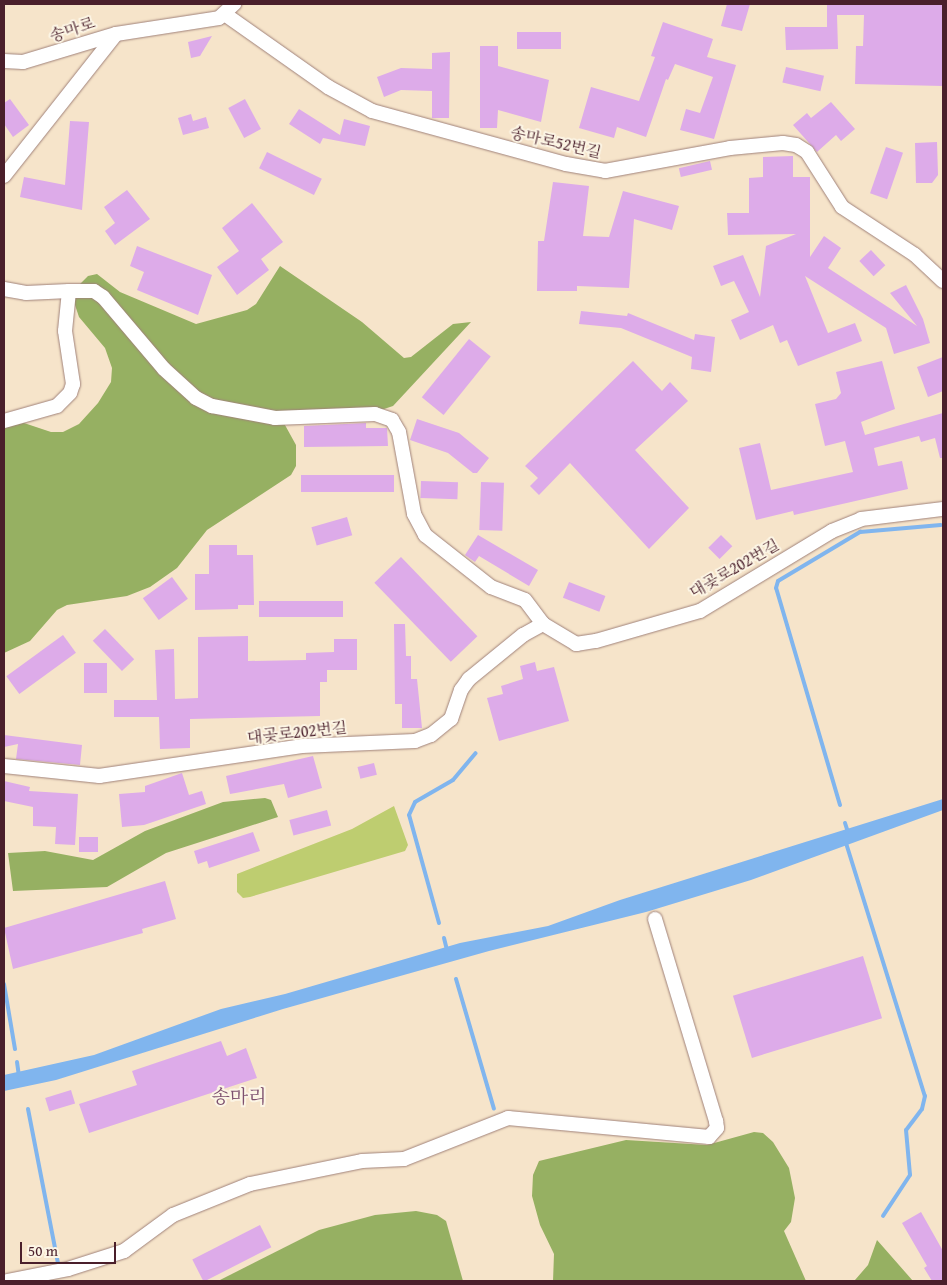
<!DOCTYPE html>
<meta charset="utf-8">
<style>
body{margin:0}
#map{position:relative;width:947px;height:1285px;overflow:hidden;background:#f6e4ca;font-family:"Gentium Book Plus","Noto Serif KR",serif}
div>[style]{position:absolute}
.green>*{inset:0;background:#becd70}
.forest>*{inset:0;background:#96b062}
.water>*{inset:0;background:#80b5ee}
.stream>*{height:4px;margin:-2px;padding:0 2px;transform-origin:2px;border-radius:2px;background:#80b5ee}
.building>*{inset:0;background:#ddabe9;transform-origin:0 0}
.roads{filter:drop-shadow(0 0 1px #a0827a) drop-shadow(0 0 1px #a0827a)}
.street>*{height:14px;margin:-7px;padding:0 7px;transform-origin:7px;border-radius:7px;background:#fff}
span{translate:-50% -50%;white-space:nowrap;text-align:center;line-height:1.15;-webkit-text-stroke:4px #fcf5e5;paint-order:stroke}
.street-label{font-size:16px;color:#4a1f2b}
.quarter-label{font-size:19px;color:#7d506e}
.frame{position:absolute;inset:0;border:5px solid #4a1f2b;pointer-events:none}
.scale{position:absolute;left:20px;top:1242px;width:96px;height:22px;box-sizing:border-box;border:2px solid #4a1f2b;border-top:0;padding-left:6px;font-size:15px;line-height:18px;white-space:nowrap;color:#4a1f2b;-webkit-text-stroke:4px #fcf5e5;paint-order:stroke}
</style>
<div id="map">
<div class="green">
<i style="clip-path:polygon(394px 806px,408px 845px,405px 851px,250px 897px,243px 898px,237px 892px,237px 874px,352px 829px)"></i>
</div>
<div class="forest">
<i style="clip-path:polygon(280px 266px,362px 322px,404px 358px,411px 357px,453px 324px,471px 322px,393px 406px,384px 409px,286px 411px,280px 416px,296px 445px,296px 466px,291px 475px,207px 530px,177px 568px,150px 587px,127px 596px,67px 605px,57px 610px,30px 641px,4px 653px,4px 427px,24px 423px,51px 432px,63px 432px,79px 424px,98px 403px,111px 382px,112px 368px,105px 348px,79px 317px,75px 305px,75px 293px,79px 285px,88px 276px,97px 274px,120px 292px,196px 324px,247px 310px,256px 304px)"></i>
<i style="clip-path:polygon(265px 798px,271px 800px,278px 817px,166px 853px,107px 887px,13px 891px,8px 853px,45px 851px,93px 860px,145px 831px,223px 802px)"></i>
<i style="clip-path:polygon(754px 1132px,763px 1133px,773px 1142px,789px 1168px,795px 1198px,791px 1222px,784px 1231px,806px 1281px,553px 1281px,554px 1254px,540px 1225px,532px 1196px,533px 1175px,539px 1161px,626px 1140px,707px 1145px)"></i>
<i style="clip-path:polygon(416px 1211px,437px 1215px,446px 1221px,463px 1281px,218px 1281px,319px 1230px,375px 1215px)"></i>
<i style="clip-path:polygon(877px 1240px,913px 1281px,849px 1281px,855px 1280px,868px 1265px)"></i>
</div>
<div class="water">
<i style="clip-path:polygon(943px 799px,943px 810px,751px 880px,646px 912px,489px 951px,283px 1009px,56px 1080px,4px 1091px,4px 1075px,94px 1055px,221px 1009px,285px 994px,460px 943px,548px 926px,620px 900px)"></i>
</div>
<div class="stream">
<i style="left:840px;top:805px;width:226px;rotate:-106.4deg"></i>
<i style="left:776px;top:588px;width:7px;rotate:-74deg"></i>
<i style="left:778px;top:581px;width:96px;rotate:-30.9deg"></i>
<i style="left:860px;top:532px;width:81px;rotate:-4.9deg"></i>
<i style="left:845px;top:823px;width:9px;rotate:72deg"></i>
<i style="left:846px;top:843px;width:265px;rotate:72.7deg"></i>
<i style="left:925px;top:1096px;width:13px;rotate:103deg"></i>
<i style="left:922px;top:1109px;width:26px;rotate:127deg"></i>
<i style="left:906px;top:1130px;width:45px;rotate:84.9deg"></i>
<i style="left:910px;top:1175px;width:49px;rotate:123.4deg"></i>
<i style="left:439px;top:923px;width:112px;rotate:-105.5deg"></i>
<i style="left:409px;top:815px;width:14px;rotate:-65deg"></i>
<i style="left:415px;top:802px;width:44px;rotate:-30.1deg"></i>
<i style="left:453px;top:780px;width:35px;rotate:-50deg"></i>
<i style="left:444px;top:938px;width:12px;rotate:76deg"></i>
<i style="left:456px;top:979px;width:135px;rotate:73.7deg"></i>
<i style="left:4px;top:984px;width:66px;rotate:80.4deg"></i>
<i style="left:17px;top:1062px;width:15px;rotate:82deg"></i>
<i style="left:28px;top:1109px;width:157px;rotate:79deg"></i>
</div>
<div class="building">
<i style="clip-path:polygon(727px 4px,750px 4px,742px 31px,721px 26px)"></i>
<i style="clip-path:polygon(827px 4px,943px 4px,943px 86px,855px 84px,856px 46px,863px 46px,864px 15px,837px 15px,838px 49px,786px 50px,785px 27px,827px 27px)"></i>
<i style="clip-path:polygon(663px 22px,713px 39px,707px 57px,736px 65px,714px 139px,680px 130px,686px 109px,700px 113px,713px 77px,675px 64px,668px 80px,666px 79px,646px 137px,617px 127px,614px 138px,579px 128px,591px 87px,639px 101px,655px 57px,651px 56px)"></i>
<i style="left:517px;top:32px;width:44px;height:17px"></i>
<i style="clip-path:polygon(212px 36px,200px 56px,191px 58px,188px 42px)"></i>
<i style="clip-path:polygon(480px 46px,498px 46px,498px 66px,549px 80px,541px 122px,498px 110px,497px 128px,480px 128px)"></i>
<i style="clip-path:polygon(450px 52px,449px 118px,432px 118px,432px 91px,401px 90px,384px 97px,377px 77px,401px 68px,432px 69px,432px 53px)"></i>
<i style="left:786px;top:67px;width:39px;height:16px;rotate:13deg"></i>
<i style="clip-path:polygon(10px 99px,29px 125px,13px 137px,4px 124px,4px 103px)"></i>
<i style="left:245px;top:99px;width:34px;height:19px;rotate:62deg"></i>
<i style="clip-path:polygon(831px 102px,855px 129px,841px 141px,836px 135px,817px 152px,793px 125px,807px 113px,811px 118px)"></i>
<i style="clip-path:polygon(299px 109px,340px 135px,344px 119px,370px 126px,365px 146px,323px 138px,320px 144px,289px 124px)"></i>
<i style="clip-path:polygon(191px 114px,193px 121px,206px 117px,209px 128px,183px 135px,178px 118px)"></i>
<i style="clip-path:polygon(70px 121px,89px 122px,82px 210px,20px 197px,24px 177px,65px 185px)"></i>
<i style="clip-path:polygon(937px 142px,938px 175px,932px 183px,916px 183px,915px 143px)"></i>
<i style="left:886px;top:147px;width:18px;height:49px;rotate:19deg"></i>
<i style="left:267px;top:152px;width:61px;height:18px;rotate:26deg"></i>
<i style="clip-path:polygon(793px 156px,793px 177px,810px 177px,810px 257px,824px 236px,841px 248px,828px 268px,917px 326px,890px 293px,906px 285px,923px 319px,930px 343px,894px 354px,886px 328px,805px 276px,828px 333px,855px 323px,862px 341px,798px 366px,787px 340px,780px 343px,773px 325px,740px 340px,731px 320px,749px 312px,734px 281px,721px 286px,713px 266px,743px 255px,760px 297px,766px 246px,796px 234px,728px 235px,727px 213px,749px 213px,749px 178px,763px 177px,763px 157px)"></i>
<i style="left:710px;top:161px;width:9px;height:32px;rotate:77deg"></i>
<i style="clip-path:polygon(553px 182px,589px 186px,583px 236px,609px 237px,623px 191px,679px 206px,672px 230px,634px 219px,629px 288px,577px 286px,577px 291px,537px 291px,538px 241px,544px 241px)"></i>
<i style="clip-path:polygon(127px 190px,150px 219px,115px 245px,105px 231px,115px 223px,104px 207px)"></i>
<i style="clip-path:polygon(252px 203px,283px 242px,261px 259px,269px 270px,237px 295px,217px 267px,239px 251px,222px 228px)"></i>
<i style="clip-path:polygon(137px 246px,212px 275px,198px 315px,137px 290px,144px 272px,130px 266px)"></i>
<i style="left:871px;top:250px;width:21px;height:16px;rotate:47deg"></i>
<i style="clip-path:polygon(581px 311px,627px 316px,628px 313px,694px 340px,695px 334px,715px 337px,711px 372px,691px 369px,692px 357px,621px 328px,579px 324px)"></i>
<i style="left:469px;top:339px;width:28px;height:75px;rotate:39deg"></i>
<i style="clip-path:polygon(943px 357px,943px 391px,928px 397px,917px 367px)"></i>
<i style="clip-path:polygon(633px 361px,662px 391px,670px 382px,688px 401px,635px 450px,689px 508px,649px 549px,570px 463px,539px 495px,530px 486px,538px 478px,525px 466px)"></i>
<i style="clip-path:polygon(882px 361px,895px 409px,861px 422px,865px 435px,943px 413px,943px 458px,940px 458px,935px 438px,921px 442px,919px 436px,874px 448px,878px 466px,902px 461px,908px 489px,794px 515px,793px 511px,756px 520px,739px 448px,760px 443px,771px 490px,853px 472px,845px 441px,825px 446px,815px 404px,836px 399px,841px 393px,836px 372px)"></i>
<i style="clip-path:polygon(417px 419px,459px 433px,489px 458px,477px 473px,473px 473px,448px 453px,410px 440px)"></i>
<i style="clip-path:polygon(366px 423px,366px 428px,387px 428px,388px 446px,304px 447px,304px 426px)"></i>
<i style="left:394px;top:475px;width:17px;height:93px;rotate:90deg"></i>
<i style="left:421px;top:481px;width:37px;height:17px;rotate:2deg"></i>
<i style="left:481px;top:482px;width:23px;height:48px;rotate:2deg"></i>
<i style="left:347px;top:517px;width:19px;height:37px;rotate:74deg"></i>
<i style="clip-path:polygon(478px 535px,538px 570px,529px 586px,479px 556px,475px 562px,465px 555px)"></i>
<i style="left:721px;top:535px;width:16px;height:18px;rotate:45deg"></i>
<i style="clip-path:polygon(209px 545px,237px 545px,237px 555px,253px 555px,254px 605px,238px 605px,238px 609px,195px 610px,195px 574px,209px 574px)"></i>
<i style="left:401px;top:557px;width:110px;height:37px;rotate:46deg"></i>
<i style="left:172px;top:577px;width:27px;height:36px;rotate:54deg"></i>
<i style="left:569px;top:582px;width:39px;height:17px;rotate:21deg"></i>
<i style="left:343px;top:601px;width:16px;height:84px;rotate:90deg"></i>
<i style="clip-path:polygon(394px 624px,405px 624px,406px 656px,411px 656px,411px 679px,417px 679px,422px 728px,402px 728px,402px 704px,395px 704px)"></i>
<i style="left:105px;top:629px;width:42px;height:17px;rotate:46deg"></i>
<i style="left:63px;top:635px;width:22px;height:70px;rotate:54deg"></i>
<i style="clip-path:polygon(248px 636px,248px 661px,306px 660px,306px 653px,334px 652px,334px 639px,357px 639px,357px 670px,327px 670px,327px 682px,320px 682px,320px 716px,190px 719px,190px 748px,160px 749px,159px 717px,114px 717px,114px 700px,157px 700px,155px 650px,174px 649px,175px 699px,198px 698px,198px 637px)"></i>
<i style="clip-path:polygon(535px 662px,537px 671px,554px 667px,569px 721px,499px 741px,487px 698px,503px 694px,501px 686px,523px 679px,520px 666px)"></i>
<i style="left:84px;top:663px;width:23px;height:30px"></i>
<i style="clip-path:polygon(4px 735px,82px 745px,80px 765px,16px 759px,18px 744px,4px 747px)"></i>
<i style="clip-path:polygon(313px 756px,322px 788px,288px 798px,284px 784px,230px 794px,226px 776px)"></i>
<i style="left:374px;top:763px;width:12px;height:17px;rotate:76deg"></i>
<i style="clip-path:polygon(182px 773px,189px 795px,202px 791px,206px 804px,144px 825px,122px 827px,119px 794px,145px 792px,145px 786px)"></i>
<i style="clip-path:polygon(4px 781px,30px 787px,29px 791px,78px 794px,75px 845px,55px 844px,56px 827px,33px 826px,33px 807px,4px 801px)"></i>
<i style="left:327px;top:810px;width:16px;height:39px;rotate:75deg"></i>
<i style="clip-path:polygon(253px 832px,260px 851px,209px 868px,207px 861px,198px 864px,194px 851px)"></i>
<i style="left:79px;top:837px;width:19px;height:15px"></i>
<i style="clip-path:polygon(165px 881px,176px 919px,142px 929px,143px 933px,13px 969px,4px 928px)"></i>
<i style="left:863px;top:956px;width:65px;height:136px;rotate:73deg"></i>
<i style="clip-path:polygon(221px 1041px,227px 1056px,246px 1048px,257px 1078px,89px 1133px,79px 1104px,137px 1085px,132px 1071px)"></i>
<i style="left:71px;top:1090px;width:14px;height:27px;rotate:73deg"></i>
<i style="clip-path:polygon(921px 1212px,943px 1251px,943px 1281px,932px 1281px,924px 1268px,927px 1266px,902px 1223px)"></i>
<i style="left:260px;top:1225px;width:25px;height:76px;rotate:63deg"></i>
</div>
<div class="roads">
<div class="street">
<i style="left:226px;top:15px;width:125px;rotate:35.2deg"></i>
<i style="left:328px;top:87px;width:50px;rotate:28.6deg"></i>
<i style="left:372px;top:111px;width:201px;rotate:15.3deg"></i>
<i style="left:566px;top:164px;width:40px;rotate:10deg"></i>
<i style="left:605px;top:171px;width:127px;rotate:-10.4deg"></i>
<i style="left:730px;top:148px;width:53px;rotate:-5.4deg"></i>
<i style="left:783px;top:143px;width:13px;rotate:9deg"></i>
<i style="left:796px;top:145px;width:13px;rotate:32deg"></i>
<i style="left:807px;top:152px;width:65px;rotate:57.5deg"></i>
<i style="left:842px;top:207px;width:87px;rotate:33.3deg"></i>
<i style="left:915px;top:255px;width:38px;rotate:43deg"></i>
<i style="left:4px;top:61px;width:19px;rotate:3deg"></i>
<i style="left:23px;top:62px;width:97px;rotate:-16.8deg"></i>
<i style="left:116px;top:34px;width:104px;rotate:-8.8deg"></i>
<i style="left:219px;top:18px;width:21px;rotate:-43deg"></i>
<i style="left:4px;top:176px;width:181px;rotate:-51.7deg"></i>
<i style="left:4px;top:289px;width:22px;rotate:10deg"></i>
<i style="left:26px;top:293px;width:43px;rotate:-2.7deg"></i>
<i style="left:69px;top:291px;width:40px;rotate:95.7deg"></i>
<i style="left:65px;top:331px;width:54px;rotate:81.4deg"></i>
<i style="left:73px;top:384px;width:9px;rotate:108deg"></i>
<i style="left:70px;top:393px;width:18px;rotate:135deg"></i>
<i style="left:57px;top:406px;width:55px;rotate:164.2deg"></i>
<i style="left:69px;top:291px;width:25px"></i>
<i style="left:94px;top:291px;width:11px;rotate:34deg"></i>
<i style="left:103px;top:297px;width:94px;rotate:49.7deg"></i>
<i style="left:164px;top:369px;width:43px;rotate:42.2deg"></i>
<i style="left:196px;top:398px;width:18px;rotate:27deg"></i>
<i style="left:212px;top:406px;width:64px;rotate:10.8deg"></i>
<i style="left:275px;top:418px;width:100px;rotate:-2.3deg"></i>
<i style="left:375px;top:414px;width:18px;rotate:19deg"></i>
<i style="left:392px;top:420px;width:14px;rotate:60deg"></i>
<i style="left:399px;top:432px;width:83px;rotate:79.6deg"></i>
<i style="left:414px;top:514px;width:24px;rotate:62deg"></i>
<i style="left:425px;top:535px;width:84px;rotate:38.2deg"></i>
<i style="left:491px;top:587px;width:36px;rotate:21deg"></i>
<i style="left:525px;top:600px;width:30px;rotate:53deg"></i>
<i style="left:4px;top:766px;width:96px;rotate:6deg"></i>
<i style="left:99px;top:776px;width:205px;rotate:-8.4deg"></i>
<i style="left:302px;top:746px;width:113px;rotate:-2.5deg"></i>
<i style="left:415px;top:741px;width:17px;rotate:-21deg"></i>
<i style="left:431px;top:735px;width:26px;rotate:-39deg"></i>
<i style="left:451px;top:719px;width:31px;rotate:-71deg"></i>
<i style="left:461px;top:690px;width:14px;rotate:-54deg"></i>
<i style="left:469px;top:679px;width:70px;rotate:-39.2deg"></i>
<i style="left:523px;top:635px;width:23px;rotate:-29deg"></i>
<i style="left:543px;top:624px;width:39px;rotate:31deg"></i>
<i style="left:576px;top:644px;width:20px;rotate:-9deg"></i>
<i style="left:596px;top:641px;width:108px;rotate:-16.1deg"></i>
<i style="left:700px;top:611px;width:154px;rotate:-31.2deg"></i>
<i style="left:832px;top:531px;width:31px;rotate:-22deg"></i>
<i style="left:861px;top:519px;width:83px;rotate:-7deg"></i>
<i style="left:7px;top:1281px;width:62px;rotate:-11.1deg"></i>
<i style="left:68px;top:1269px;width:59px;rotate:-17.8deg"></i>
<i style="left:124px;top:1251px;width:61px;rotate:-36.3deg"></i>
<i style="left:173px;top:1215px;width:83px;rotate:-21.9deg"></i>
<i style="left:250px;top:1184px;width:114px;rotate:-11.6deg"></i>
<i style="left:362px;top:1161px;width:42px;rotate:-2.7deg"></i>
<i style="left:404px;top:1159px;width:112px;rotate:-21.5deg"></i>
<i style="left:508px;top:1118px;width:202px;rotate:5.4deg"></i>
<i style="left:709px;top:1137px;width:12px;rotate:-48deg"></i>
<i style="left:717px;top:1128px;width:7px;rotate:-98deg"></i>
<i style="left:716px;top:1121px;width:211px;rotate:-106.8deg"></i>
</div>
</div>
<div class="street-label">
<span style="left:72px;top:29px;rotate:-18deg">송마로</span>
<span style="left:556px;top:142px;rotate:13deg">송마로52번길</span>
<span style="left:734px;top:568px;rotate:-30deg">대곶로202번길</span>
<span style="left:297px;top:732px;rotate:-6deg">대곶로202번길</span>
</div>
<div class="quarter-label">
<span style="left:239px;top:1097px">송마리</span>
</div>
<div class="frame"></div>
<div class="scale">50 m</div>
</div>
